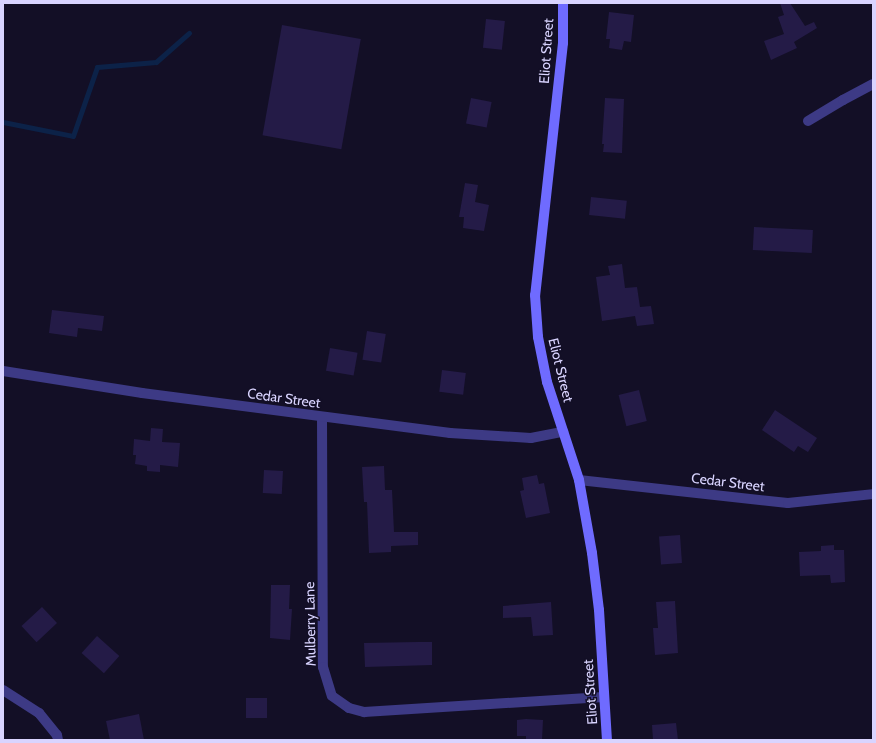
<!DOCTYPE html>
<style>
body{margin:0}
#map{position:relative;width:876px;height:743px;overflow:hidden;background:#130f26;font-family:Cabin,sans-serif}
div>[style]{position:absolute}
.stream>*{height:5px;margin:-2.5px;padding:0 2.5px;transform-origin:2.5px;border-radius:2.5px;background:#0c2248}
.building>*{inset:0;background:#241b47;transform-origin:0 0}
.minor>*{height:10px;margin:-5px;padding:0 5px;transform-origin:5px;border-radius:5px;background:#3d3a85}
.tertiary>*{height:10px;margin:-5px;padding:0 5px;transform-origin:5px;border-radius:5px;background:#3d3a85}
.secondary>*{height:10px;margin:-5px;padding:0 5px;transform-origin:5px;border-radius:5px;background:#6f6bff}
span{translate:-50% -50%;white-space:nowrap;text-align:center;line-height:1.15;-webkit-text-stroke:3px #130f26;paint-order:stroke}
.street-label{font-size:14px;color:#d9d4ff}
.frame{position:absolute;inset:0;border:4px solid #d9d4ff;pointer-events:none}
</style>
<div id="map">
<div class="stream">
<i style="left:3px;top:122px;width:71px;rotate:11.3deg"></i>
<i style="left:73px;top:136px;width:73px;rotate:-70.8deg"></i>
<i style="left:97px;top:67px;width:59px;rotate:-4.8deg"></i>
<i style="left:156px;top:62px;width:44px;rotate:-41.3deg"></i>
</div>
<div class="building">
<i style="clip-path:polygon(780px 3px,790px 3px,805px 26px,814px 22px,817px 28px,794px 42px,797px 48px,771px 60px,764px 41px,784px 34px,778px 17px,784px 15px)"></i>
<i style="clip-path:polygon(609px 12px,634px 15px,631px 42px,624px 41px,622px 50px,609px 48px,610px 39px,606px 39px)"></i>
<i style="left:486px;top:19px;width:19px;height:29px;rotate:6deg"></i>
<i style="left:282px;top:25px;width:80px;height:112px;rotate:10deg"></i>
<i style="left:471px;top:98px;width:21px;height:26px;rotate:11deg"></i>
<i style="clip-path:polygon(605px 98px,624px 99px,622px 153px,603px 152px,604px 144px,602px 144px)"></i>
<i style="clip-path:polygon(465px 183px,478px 185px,475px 202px,489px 205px,484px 231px,463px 228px,464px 217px,459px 217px)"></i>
<i style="left:591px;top:197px;width:36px;height:18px;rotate:6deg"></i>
<i style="left:754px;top:227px;width:59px;height:23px;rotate:3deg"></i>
<i style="clip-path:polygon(622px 264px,625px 288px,637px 287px,640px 307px,651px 306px,654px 324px,637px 326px,635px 316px,602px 321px,596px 277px,610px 275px,608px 266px)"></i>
<i style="clip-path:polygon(52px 310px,104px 316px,102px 331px,78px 328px,77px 337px,49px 333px)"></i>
<i style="left:367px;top:331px;width:19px;height:29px;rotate:9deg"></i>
<i style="left:330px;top:348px;width:28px;height:23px;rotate:10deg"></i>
<i style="left:442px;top:370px;width:24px;height:22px;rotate:7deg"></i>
<i style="left:639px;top:390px;width:32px;height:21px;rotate:76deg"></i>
<i style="clip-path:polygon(775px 410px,817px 438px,808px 452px,798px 446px,794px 452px,762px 430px)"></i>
<i style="clip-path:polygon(151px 428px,163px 429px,162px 442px,180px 443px,178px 467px,160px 465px,160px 472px,147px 471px,147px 466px,135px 464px,136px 455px,133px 455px,134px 439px,150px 441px)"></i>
<i style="clip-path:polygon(384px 466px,385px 490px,392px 490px,394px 532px,418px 532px,418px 545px,391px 546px,391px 552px,369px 553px,367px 502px,364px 502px,362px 467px)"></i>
<i style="left:264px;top:470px;width:19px;height:23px;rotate:3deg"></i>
<i style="clip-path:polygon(537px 475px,539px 484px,544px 483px,550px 513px,526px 518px,520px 491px,524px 490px,522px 478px)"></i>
<i style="left:680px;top:535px;width:28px;height:21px;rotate:86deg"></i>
<i style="clip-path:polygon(834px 545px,834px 550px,844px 550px,845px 582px,831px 583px,830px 575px,800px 576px,799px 552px,821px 551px,821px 546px)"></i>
<i style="clip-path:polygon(271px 585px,290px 585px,289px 609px,292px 609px,290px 640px,270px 638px)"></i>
<i style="clip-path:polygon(675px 601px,678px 653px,655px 655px,653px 628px,658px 628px,656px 602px)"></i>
<i style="clip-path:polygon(551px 602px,553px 635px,533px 636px,531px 617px,503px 618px,503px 606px)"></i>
<i style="left:42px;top:607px;width:22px;height:28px;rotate:47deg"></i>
<i style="left:97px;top:636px;width:30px;height:23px;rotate:42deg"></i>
<i style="clip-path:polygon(418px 642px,432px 642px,432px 665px,365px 667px,364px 643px)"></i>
<i style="left:246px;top:698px;width:21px;height:20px"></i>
<i style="clip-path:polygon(139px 714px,144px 740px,110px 740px,106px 721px)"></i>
<i style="clip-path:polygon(526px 719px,543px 720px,542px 740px,526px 740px,526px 736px,517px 736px,517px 720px)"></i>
<i style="clip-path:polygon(676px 723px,678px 740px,653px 740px,652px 725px)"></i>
</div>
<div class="minor">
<i style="left:808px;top:121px;width:41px;rotate:-31deg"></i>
<i style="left:843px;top:100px;width:34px;rotate:-28deg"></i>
<i style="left:322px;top:417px;width:250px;rotate:89.8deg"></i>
<i style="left:323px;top:667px;width:30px;rotate:73deg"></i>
<i style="left:332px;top:696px;width:21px;rotate:35deg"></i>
<i style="left:349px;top:708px;width:16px;rotate:15deg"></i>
<i style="left:364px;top:712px;width:240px;rotate:-3.6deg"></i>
<i style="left:579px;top:480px;width:210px;rotate:6.3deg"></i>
<i style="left:788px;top:503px;width:85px;rotate:-6deg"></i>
<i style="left:3px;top:690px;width:43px;rotate:32.6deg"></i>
<i style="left:39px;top:713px;width:28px;rotate:51deg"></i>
<i style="left:57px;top:735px;width:5px;rotate:79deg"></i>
</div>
<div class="tertiary">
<i style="left:3px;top:371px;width:141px;rotate:9deg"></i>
<i style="left:142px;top:393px;width:311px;rotate:7.4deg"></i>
<i style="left:450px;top:433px;width:81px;rotate:3.5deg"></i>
<i style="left:531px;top:438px;width:33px;rotate:-11deg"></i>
</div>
<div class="secondary">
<i style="left:563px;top:3px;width:40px;rotate:90deg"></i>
<i style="left:563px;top:43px;width:254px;rotate:96.3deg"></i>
<i style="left:535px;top:295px;width:42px;rotate:85.9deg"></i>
<i style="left:538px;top:337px;width:46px;rotate:78.7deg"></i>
<i style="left:547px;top:382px;width:103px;rotate:71.9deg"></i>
<i style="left:579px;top:480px;width:74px;rotate:79.9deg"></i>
<i style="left:592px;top:553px;width:57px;rotate:83deg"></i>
<i style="left:599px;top:610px;width:130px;rotate:86.5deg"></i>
</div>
<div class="street-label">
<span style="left:546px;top:51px;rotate:-86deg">Eliot Street</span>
<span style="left:561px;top:370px;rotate:76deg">Eliot Street</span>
<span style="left:284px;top:398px;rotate:8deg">Cedar Street</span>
<span style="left:728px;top:482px;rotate:7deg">Cedar Street</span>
<span style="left:310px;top:624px;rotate:-91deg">Mulberry Lane</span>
<span style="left:590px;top:692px;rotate:-94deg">Eliot Street</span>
</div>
<div class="frame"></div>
</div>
